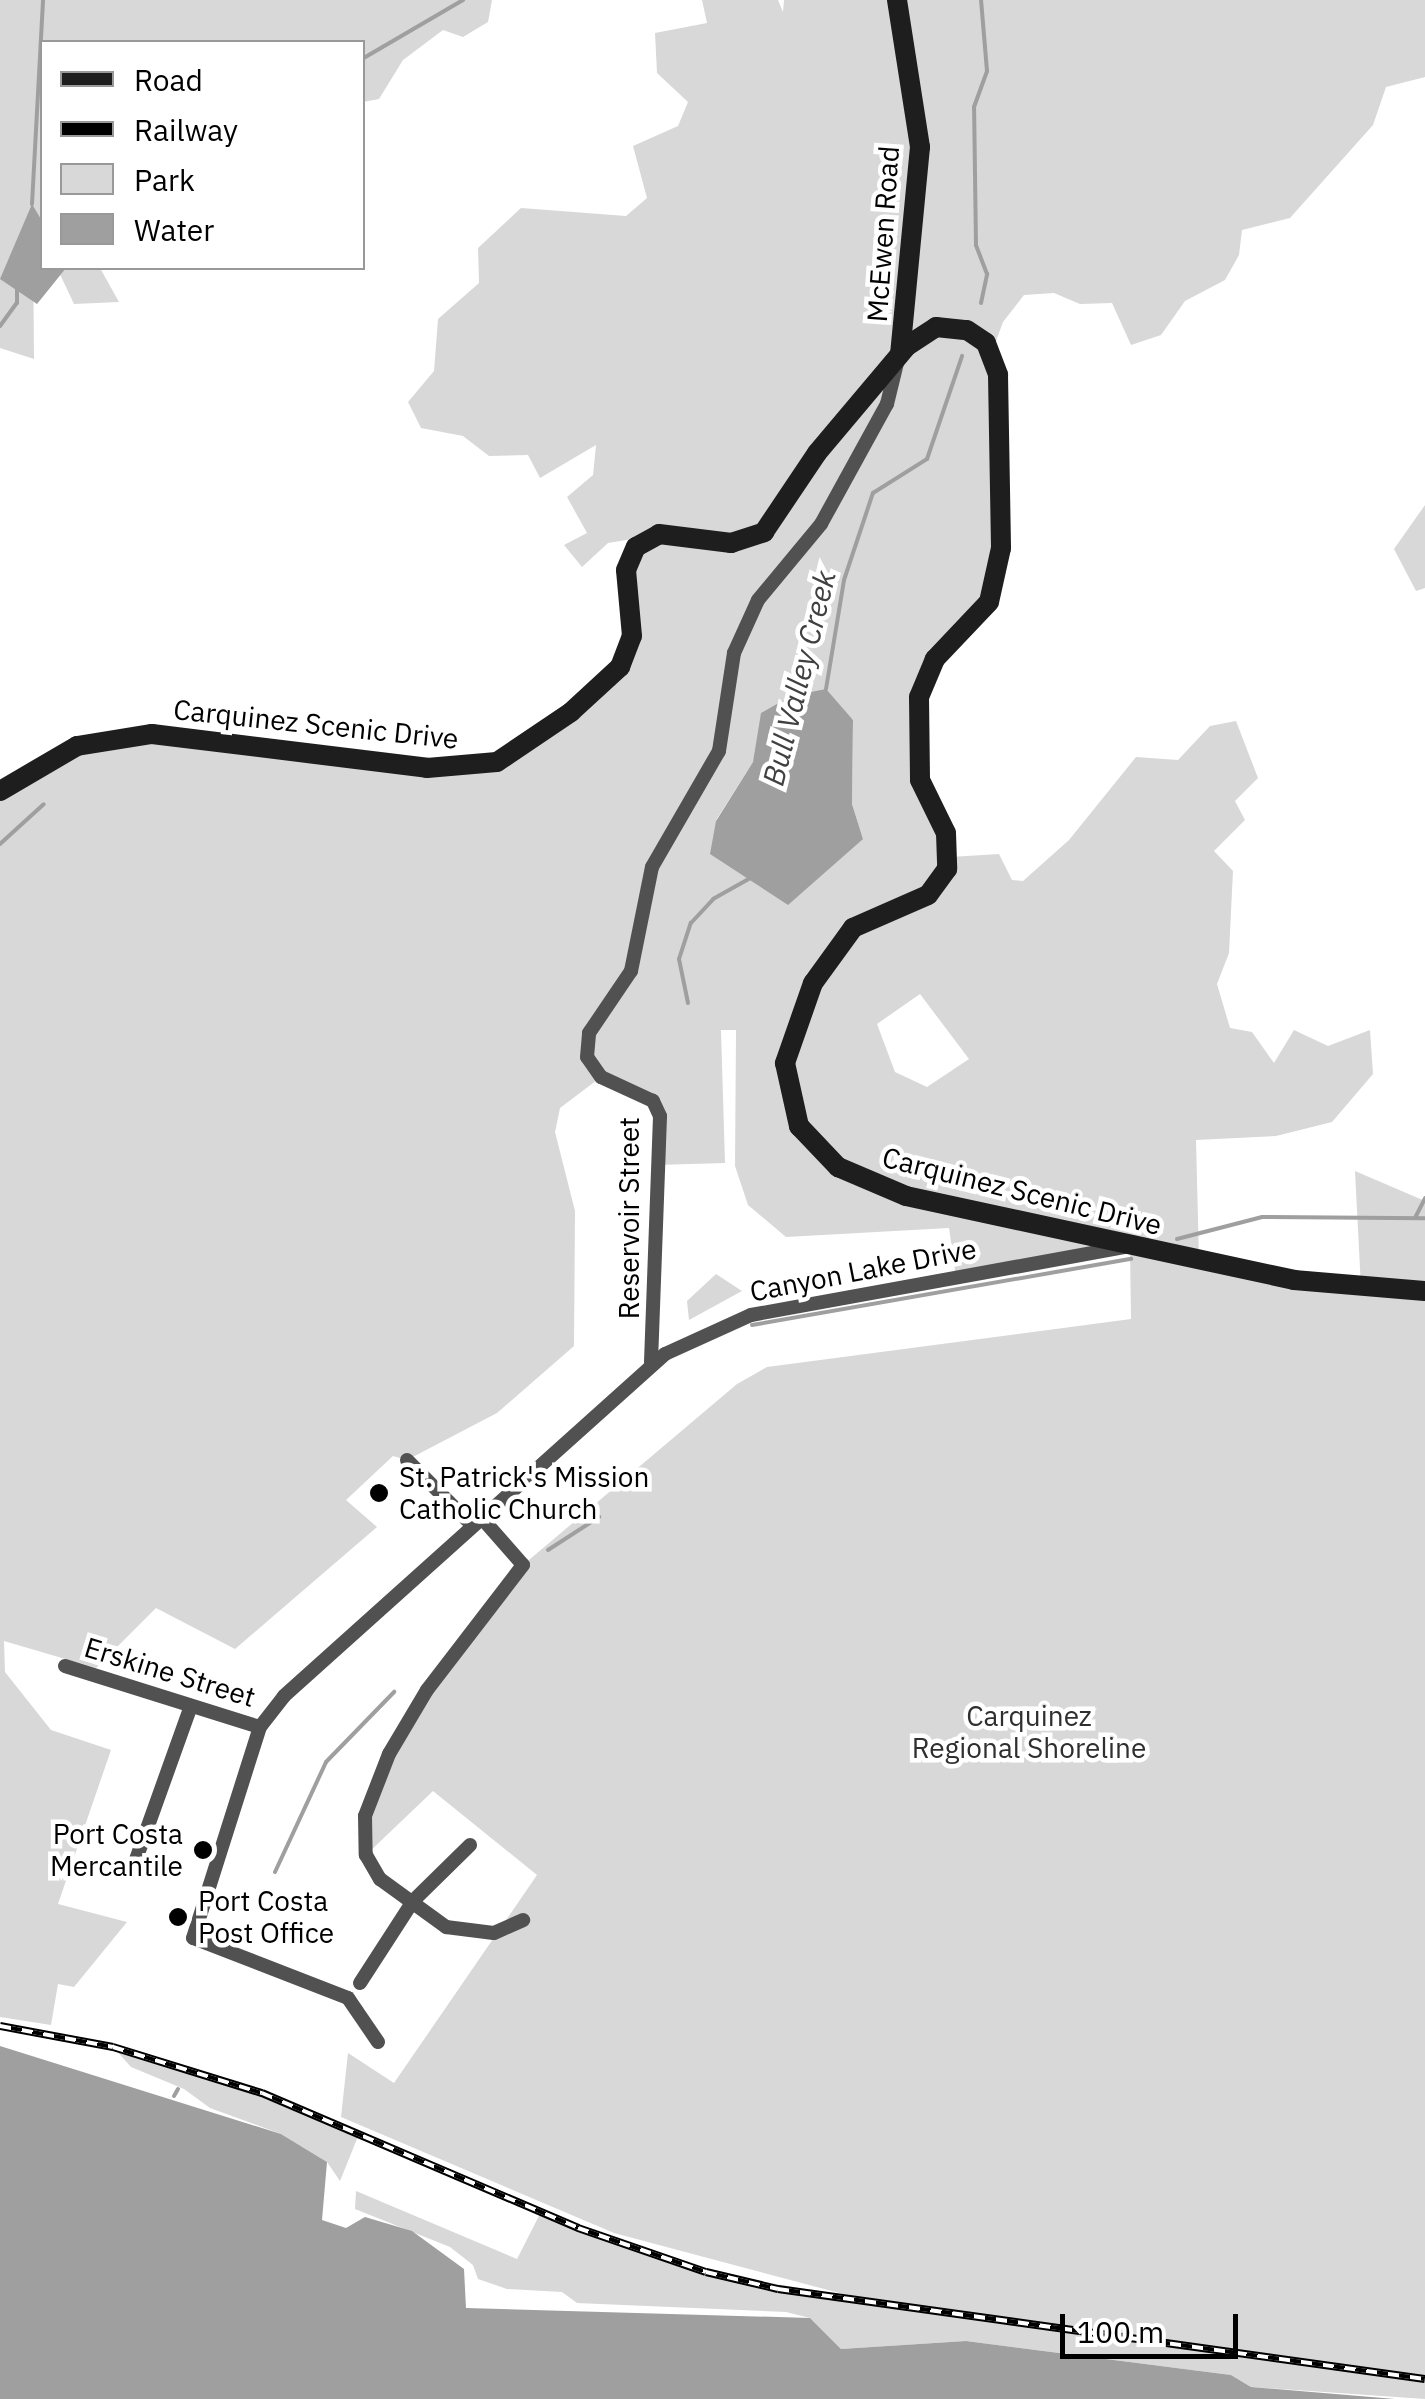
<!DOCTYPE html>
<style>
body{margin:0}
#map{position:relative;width:1425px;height:2399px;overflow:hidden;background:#fff;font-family:"IBM Plex Sans",sans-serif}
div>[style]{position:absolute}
.green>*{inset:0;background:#d8d8d8}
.water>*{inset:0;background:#9f9f9f}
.stream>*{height:4px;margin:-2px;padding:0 2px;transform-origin:2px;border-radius:2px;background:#9f9f9f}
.street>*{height:14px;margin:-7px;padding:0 7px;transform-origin:7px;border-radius:7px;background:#515151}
.secondary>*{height:20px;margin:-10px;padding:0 10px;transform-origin:10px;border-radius:10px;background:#1e1e1e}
.rail>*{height:8px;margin-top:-4px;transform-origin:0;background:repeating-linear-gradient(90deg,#fff 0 11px,#000 0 22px);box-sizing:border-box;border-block:2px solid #000}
.dots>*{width:28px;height:28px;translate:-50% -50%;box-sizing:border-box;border:5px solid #fff;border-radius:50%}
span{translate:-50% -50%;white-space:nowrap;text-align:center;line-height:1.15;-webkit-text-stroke:9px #fff;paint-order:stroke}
.street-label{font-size:28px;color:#000}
.poi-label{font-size:28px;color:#000}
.left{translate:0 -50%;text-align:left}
.right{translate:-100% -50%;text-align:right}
.park-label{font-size:28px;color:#2f2f2f}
.water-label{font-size:30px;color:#404040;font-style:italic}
.legend{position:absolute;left:40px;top:40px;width:325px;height:230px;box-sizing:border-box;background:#fff;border:2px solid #999;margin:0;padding:12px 18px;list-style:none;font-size:30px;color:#000}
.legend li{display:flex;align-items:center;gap:20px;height:50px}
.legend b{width:50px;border:2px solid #999}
.scale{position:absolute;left:1060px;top:2314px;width:178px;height:45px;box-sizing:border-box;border:5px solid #000;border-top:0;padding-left:12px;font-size:30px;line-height:35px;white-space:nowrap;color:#000;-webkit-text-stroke:8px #fff;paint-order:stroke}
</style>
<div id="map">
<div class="green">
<i style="clip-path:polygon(0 0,492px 0,488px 22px,463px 37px,443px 30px,403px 60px,379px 99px,363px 102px,362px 42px,42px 42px,42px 251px,33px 242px,34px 359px,0 348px)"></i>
<i style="clip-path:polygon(evenodd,702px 0,778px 0,783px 12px,784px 0,1425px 0,1425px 77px,1386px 87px,1373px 125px,1290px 218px,1242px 230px,1239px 255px,1225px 280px,1185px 301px,1161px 335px,1131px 345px,1112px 303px,1080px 304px,1054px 293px,1024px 295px,1003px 322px,992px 352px,999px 579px,935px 659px,916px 748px,950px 857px,999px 854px,1012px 880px,1023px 881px,1069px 840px,1136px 757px,1178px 760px,1210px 726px,1236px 721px,1258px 778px,1235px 801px,1245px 820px,1214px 851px,1233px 871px,1229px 953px,1217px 984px,1230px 1028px,1252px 1032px,1274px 1063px,1294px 1030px,1328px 1046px,1370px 1030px,1373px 1074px,1332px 1122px,1276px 1136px,1196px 1140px,1199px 1260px,1361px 1288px,1355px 1171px,1425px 1201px,1425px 2399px,1251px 2387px,1231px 2375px,966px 2341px,841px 2349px,810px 2318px,786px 2312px,577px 2303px,562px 2292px,507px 2289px,478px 2279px,473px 2265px,450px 2247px,355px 2209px,356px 2191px,517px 2259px,541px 2212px,706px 2272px,858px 2298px,614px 2233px,341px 2117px,348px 2053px,394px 2083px,537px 1875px,433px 1791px,366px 1855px,365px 1816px,389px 1754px,523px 1565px,737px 1384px,767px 1367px,1131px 1319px,1130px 1248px,956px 1278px,949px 1228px,786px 1237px,748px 1205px,735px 1166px,736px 1030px,721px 1030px,725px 1163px,656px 1165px,653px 1101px,601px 1077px,560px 1108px,555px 1132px,575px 1211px,574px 1346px,497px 1413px,407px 1460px,393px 1456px,346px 1500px,377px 1527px,235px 1649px,156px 1608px,96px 1668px,4px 1641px,5px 1672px,51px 1730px,111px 1750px,58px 1904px,127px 1922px,74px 1987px,58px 1984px,51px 2025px,0 2017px,0 791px,102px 739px,471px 768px,620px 667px,626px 582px,651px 536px,608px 543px,582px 567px,564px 545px,587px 533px,567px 497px,593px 475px,596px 445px,540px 478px,528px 455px,489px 456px,463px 436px,421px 428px,408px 402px,434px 371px,438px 319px,479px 283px,478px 248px,521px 208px,626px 216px,647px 198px,633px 146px,678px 126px,688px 102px,657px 73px,655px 33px,707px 23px,702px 0,853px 719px,852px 804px,863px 839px,716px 820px,753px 762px,853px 719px,702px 0,920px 994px,969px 1059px,927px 1087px,895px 1072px,877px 1024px,920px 994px)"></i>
<i style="clip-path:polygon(57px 268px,100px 268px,119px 302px,74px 304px)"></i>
<i style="clip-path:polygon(1425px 505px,1425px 588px,1416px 591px,1394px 549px)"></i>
<i style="clip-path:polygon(716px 1274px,742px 1291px,689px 1320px,687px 1301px)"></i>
<i style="clip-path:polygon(113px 2047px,262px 2093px,359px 2134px,340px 2181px,327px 2162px,281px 2134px,210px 2108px,184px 2089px,131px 2067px)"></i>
</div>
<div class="water">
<i style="clip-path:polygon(32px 204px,42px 221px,42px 268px,66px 268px,37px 304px,0 279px)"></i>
<i style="clip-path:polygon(826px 689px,853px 720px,852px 804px,863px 839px,788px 905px,710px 854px,716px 821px,753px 762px,761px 713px,791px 696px)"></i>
<i style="clip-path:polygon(0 2046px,281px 2134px,327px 2162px,322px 2220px,346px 2228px,365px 2217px,412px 2231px,464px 2269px,466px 2308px,810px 2318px,841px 2349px,966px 2341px,1231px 2375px,1251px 2387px,1395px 2399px,0 2399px)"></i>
</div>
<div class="stream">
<i style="left:362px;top:59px;width:117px;rotate:-30.3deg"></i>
<i style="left:32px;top:204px;width:204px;rotate:-86.9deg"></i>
<i style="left:981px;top:303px;width:30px;rotate:-78deg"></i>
<i style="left:987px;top:274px;width:31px;rotate:-111deg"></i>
<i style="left:976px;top:245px;width:138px;rotate:-90.8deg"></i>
<i style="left:974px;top:107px;width:38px;rotate:-70deg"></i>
<i style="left:987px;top:71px;width:71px;rotate:-94.8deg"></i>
<i style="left:0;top:326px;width:29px;rotate:-54deg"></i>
<i style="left:17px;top:303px;width:21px;rotate:-90deg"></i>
<i style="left:826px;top:689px;width:110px;rotate:-80.6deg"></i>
<i style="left:844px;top:580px;width:92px;rotate:-71.6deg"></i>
<i style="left:873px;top:493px;width:64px;rotate:-32.2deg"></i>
<i style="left:927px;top:459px;width:109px;rotate:-71.2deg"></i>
<i style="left:0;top:844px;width:59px;rotate:-42.3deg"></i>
<i style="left:688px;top:1003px;width:45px;rotate:-101.6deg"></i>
<i style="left:679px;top:959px;width:38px;rotate:-72deg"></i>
<i style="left:691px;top:923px;width:33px;rotate:-47deg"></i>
<i style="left:713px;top:899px;width:45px;rotate:-29.4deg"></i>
<i style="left:1416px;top:1216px;width:20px;rotate:-63deg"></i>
<i style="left:1177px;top:1239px;width:88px;rotate:-14.5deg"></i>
<i style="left:1262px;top:1217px;width:163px;rotate:0.4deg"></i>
<i style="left:752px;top:1325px;width:385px;rotate:-9.9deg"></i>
<i style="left:548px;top:1550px;width:61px;rotate:-32.9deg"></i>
<i style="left:275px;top:1872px;width:121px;rotate:-65.1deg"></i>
<i style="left:326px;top:1762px;width:98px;rotate:-45.8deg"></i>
<i style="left:174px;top:2096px;width:8px;rotate:-60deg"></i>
</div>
<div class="street">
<i style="left:651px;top:1362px;width:246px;rotate:-87.9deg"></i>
<i style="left:660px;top:1116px;width:17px;rotate:-115deg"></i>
<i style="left:653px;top:1101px;width:57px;rotate:-155.2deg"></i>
<i style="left:601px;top:1077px;width:24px;rotate:-125deg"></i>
<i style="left:587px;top:1057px;width:24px;rotate:-85deg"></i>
<i style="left:589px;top:1033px;width:75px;rotate:-55.9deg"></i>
<i style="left:631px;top:971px;width:106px;rotate:-78.6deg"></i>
<i style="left:652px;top:867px;width:134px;rotate:-60deg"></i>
<i style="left:719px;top:751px;width:99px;rotate:-81.3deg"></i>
<i style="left:734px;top:653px;width:58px;rotate:-65.6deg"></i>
<i style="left:758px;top:600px;width:99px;rotate:-50.3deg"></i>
<i style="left:821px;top:524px;width:137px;rotate:-61.2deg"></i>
<i style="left:887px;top:404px;width:46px;rotate:-76.3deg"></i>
<i style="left:407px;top:1460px;width:91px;rotate:45deg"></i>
<i style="left:480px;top:1516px;width:65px;rotate:48.7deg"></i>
<i style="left:523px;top:1565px;width:158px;rotate:127.5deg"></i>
<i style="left:427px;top:1690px;width:74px;rotate:120.7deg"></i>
<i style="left:389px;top:1754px;width:66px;rotate:111.2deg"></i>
<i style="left:365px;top:1816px;width:39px;rotate:89deg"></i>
<i style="left:366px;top:1855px;width:28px;rotate:60deg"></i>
<i style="left:380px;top:1879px;width:82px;rotate:36deg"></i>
<i style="left:446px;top:1927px;width:48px;rotate:7.1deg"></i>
<i style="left:494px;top:1933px;width:32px;rotate:-24deg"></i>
<i style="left:65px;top:1666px;width:204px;rotate:17.4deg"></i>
<i style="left:134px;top:1865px;width:169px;rotate:-70.3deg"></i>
<i style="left:360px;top:1983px;width:98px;rotate:-57.1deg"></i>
<i style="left:413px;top:1901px;width:80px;rotate:-44.5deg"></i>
<i style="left:378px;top:2042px;width:53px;rotate:-124.3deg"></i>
<i style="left:348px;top:1998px;width:166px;rotate:-158.8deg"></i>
<i style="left:193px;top:1938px;width:221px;rotate:-72.4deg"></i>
<i style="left:260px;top:1727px;width:39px;rotate:-52deg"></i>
<i style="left:284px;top:1696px;width:512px;rotate:-41.91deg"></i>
<i style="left:665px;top:1354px;width:94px;rotate:-24.4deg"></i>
<i style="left:751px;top:1315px;width:382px;rotate:-10.3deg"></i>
</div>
<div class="secondary">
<i style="left:897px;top:0;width:149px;rotate:81.1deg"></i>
<i style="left:920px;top:147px;width:207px;rotate:95.5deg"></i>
<i style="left:0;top:791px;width:89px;rotate:-30.3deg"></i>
<i style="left:77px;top:746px;width:76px;rotate:-9.1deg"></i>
<i style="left:152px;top:734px;width:277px;rotate:7deg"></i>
<i style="left:427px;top:768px;width:70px;rotate:-4.9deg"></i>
<i style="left:497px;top:762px;width:89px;rotate:-34deg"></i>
<i style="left:571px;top:712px;width:67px;rotate:-42.6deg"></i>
<i style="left:620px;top:667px;width:33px;rotate:-69deg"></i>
<i style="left:632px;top:636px;width:66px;rotate:-95.2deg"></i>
<i style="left:626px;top:570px;width:25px;rotate:-67deg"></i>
<i style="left:636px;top:547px;width:26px;rotate:-29deg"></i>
<i style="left:659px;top:534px;width:73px;rotate:7.1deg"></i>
<i style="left:731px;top:543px;width:35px;rotate:-18deg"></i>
<i style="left:764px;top:532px;width:95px;rotate:-56.1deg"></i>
<i style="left:817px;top:453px;width:140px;rotate:-49.9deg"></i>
<i style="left:907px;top:346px;width:35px;rotate:-33deg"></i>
<i style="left:936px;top:327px;width:31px;rotate:6deg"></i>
<i style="left:967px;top:330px;width:23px;rotate:34deg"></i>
<i style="left:986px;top:343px;width:34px;rotate:69deg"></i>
<i style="left:998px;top:375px;width:173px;rotate:89deg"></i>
<i style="left:1001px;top:548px;width:55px;rotate:102.5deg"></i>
<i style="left:989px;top:602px;width:79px;rotate:133.5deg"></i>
<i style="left:935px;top:659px;width:41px;rotate:112.8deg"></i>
<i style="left:919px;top:697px;width:83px;rotate:89.3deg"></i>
<i style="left:920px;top:780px;width:59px;rotate:63.9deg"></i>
<i style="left:946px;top:833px;width:36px;rotate:88deg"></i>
<i style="left:947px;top:869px;width:32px;rotate:126deg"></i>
<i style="left:928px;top:895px;width:82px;rotate:156.3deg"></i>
<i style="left:853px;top:928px;width:68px;rotate:126deg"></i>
<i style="left:813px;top:983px;width:85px;rotate:109.3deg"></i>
<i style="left:785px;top:1063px;width:65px;rotate:77.5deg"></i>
<i style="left:799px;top:1126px;width:57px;rotate:46.4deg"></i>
<i style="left:838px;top:1167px;width:74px;rotate:23.1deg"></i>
<i style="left:906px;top:1196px;width:397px;rotate:12.2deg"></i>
<i style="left:1294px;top:1280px;width:131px;rotate:4.8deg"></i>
</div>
<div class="rail">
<i style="left:0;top:2026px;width:115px;rotate:10.5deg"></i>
<i style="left:113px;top:2047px;width:156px;rotate:17.2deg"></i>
<i style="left:262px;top:2093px;width:344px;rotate:23.1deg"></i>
<i style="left:578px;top:2228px;width:135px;rotate:19deg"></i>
<i style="left:706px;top:2272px;width:74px;rotate:13.3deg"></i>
<i style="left:778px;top:2289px;width:653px;rotate:7.92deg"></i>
</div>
<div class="dots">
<i style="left:379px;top:1493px;background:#000"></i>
<i style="left:203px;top:1850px;background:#000"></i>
<i style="left:178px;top:1917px;background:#000"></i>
</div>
<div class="street-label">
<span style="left:883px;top:234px;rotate:-86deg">McEwen Road</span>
<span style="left:316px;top:724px;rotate:6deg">Carquinez Scenic Drive</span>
<span style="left:1022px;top:1191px;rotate:14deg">Carquinez Scenic Drive</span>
<span style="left:629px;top:1218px;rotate:-90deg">Reservoir Street</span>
<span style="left:863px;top:1270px;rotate:-11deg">Canyon Lake Drive</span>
<span style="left:170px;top:1672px;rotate:17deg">Erskine Street</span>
</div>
<div class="poi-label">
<span class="left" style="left:399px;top:1493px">St. Patrick's Mission<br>Catholic Church</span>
<span class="right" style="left:183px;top:1850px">Port Costa<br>Mercantile</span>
<span class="left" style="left:198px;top:1917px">Port Costa<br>Post Office</span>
</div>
<div class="park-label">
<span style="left:1029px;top:1732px">Carquinez<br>Regional Shoreline</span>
</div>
<div class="water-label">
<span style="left:799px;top:678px;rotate:-76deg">Bull Valley Creek</span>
</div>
<ul class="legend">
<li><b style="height:12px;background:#1e1e1e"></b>Road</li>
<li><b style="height:12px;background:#000"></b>Railway</li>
<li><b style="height:28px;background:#d8d8d8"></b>Park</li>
<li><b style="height:28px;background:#9f9f9f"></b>Water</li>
</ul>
<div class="scale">100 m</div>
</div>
